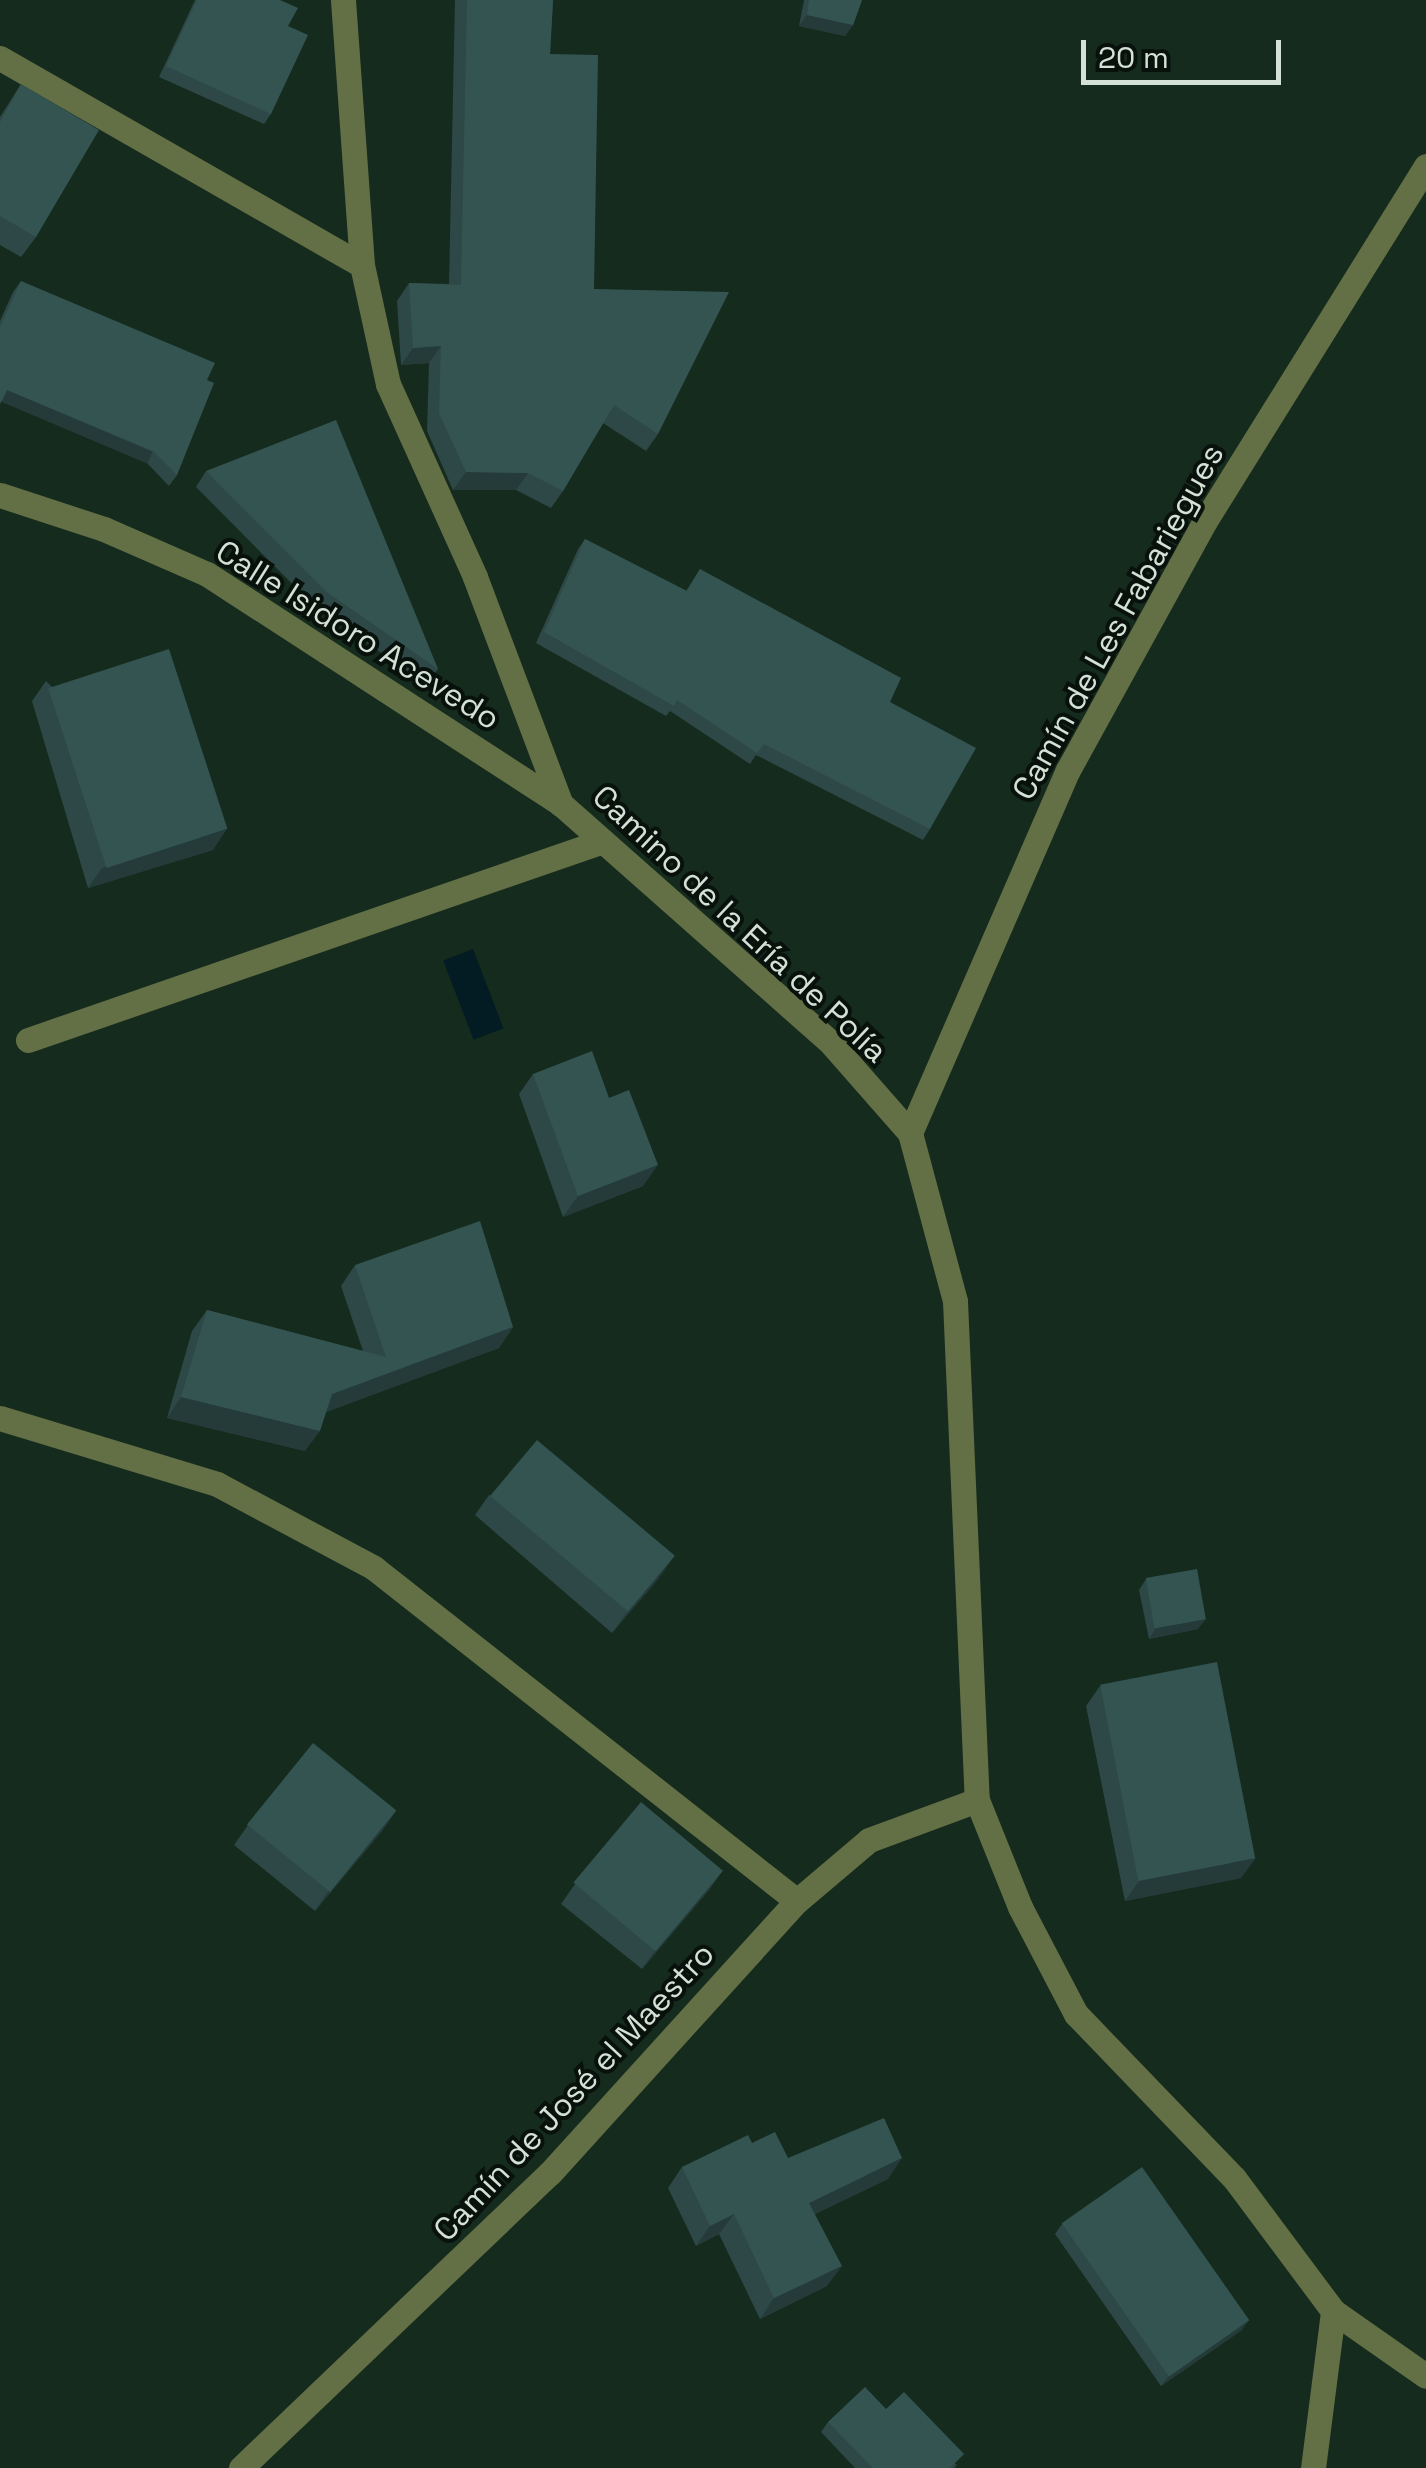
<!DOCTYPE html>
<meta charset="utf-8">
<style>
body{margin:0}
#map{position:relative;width:1426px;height:2468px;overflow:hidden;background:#152b1e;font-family:"Space Grotesk",sans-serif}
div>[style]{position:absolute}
.water>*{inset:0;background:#031b23;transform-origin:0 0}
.minor>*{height:25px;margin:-12.5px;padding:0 12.5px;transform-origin:12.5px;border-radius:12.5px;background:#636f44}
.wall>*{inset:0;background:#2d4847}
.shaded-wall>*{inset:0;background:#243b39;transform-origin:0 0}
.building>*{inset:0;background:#345452;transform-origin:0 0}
span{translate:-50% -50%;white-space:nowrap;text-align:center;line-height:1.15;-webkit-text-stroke:8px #08110b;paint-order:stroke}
.street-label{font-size:32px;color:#d3e1d7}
.scale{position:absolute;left:1081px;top:40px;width:200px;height:45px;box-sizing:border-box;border:5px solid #d3e1d7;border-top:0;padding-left:12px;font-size:30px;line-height:35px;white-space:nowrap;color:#d3e1d7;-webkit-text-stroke:8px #08110b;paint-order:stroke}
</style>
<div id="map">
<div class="water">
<i style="left:473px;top:949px;width:85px;height:32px;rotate:69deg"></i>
</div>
<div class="minor">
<i style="left:343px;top:0;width:266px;rotate:85.9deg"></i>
<i style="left:362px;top:265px;width:122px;rotate:77.7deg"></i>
<i style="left:388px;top:384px;width:212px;rotate:65.7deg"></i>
<i style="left:475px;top:577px;width:243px;rotate:69.3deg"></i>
<i style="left:561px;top:804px;width:361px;rotate:41.5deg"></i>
<i style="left:831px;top:1043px;width:120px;rotate:48.7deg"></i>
<i style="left:910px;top:1133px;width:174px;rotate:75deg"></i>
<i style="left:955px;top:1301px;width:499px;rotate:87.5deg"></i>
<i style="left:977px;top:1800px;width:115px;rotate:68.1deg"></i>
<i style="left:1020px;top:1907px;width:121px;rotate:62.4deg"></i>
<i style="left:1076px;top:2014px;width:228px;rotate:46.1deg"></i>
<i style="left:1234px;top:2178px;width:166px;rotate:53.3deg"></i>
<i style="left:1333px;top:2311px;width:113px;rotate:35deg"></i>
<i style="left:0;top:58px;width:417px;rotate:29.8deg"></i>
<i style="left:0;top:495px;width:109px;rotate:18.1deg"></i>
<i style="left:104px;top:529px;width:112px;rotate:23.6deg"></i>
<i style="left:207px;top:574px;width:422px;rotate:33deg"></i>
<i style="left:28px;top:1040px;width:608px;rotate:-19.09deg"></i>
<i style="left:910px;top:1133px;width:396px;rotate:-66.5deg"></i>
<i style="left:1068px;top:770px;width:284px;rotate:-61.2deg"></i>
<i style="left:1205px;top:521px;width:418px;rotate:-58.1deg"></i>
<i style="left:0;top:1418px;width:227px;rotate:16.9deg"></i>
<i style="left:217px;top:1484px;width:178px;rotate:28.1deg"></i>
<i style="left:374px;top:1568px;width:538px;rotate:38.21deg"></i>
<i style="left:241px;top:2468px;width:427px;rotate:-43.7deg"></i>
<i style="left:550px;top:2173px;width:367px;rotate:-47.8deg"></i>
<i style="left:797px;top:1901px;width:94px;rotate:-40.3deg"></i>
<i style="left:869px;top:1840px;width:115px;rotate:-20.3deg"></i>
<i style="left:1313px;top:2468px;width:158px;rotate:-82.7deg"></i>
</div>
<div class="wall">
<i style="clip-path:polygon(195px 0,280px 0,271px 114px,264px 124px,159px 77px)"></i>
<i style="clip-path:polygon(455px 0,553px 0,550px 54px,594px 289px,658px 434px,646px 451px,603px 423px,563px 491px,551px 508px,516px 490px,453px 490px,427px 431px,429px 363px,401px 365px,397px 301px,409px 283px,449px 284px)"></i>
<i style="clip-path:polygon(804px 0,862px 0,853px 25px,845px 36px,799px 26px)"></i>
<i style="clip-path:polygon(21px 84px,36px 237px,21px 257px,0 245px,0 117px)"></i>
<i style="clip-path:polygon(21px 281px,207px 380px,177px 475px,169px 486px,146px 462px,1px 401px,0 404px,0 321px,13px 292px)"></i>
<i style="clip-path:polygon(206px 471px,438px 669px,427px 684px,317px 609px,196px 487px)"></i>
<i style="clip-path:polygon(585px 539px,686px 591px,700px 569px,890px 702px,930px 829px,923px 840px,756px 755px,750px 764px,670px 711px,666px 716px,536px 643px,578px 549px)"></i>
<i style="clip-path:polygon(46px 681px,213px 850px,88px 888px,32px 701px)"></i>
<i style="clip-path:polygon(533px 1074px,609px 1098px,643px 1186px,563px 1217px,519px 1094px)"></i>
<i style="clip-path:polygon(355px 1265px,513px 1327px,499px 1348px,326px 1412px,305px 1451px,167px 1418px,192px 1331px,207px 1310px,363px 1351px,341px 1286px)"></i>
<i style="clip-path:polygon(489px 1495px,659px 1578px,612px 1633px,475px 1515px)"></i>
<i style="clip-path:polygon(1146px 1579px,1198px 1629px,1149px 1639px,1139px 1590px)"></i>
<i style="clip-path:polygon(1100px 1686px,1241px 1878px,1125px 1901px,1086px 1706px)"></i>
<i style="clip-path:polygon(396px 1811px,382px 1831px,315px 1911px,234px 1845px,248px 1825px)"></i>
<i style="clip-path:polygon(723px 1870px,709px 1890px,642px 1969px,561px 1904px,575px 1884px)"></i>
<i style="clip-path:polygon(752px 2143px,788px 2158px,888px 2179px,815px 2214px,827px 2286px,760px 2319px,719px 2234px,696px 2246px,668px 2188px,682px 2167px)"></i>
<i style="clip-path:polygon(1062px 2224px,1242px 2330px,1161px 2386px,1055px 2234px)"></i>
<i style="clip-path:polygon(886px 2409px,957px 2465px,954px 2468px,855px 2468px,821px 2432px,828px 2422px)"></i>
</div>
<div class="shaded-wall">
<i style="clip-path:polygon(807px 15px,853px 25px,845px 36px,799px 26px)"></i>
<i style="clip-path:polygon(441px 346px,429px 363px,401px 365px,413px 348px)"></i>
<i style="left:7px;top:390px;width:158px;height:13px;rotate:23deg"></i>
<i style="clip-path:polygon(466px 472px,528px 473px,516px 490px,453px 490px)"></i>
<i style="clip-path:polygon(227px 829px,213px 850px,88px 888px,102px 868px)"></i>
<i style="clip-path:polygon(658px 1165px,643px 1186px,563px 1217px,578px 1196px)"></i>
<i style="clip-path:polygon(513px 1327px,499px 1348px,318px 1415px,332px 1394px)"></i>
<i style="clip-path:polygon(181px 1397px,320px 1431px,305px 1451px,167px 1418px)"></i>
<i style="clip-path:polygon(674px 1557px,659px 1578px,612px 1633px,627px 1612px)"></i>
<i style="clip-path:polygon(1206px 1619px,1198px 1629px,1149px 1639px,1156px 1628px)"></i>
<i style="clip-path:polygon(396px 1811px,382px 1831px,315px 1911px,329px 1890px)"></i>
<i style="clip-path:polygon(1256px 1858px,1241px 1878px,1125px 1901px,1139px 1881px)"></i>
<i style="clip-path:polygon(723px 1870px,709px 1890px,642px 1969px,656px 1949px)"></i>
<i style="clip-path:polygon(902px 2158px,888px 2179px,795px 2223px,809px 2203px)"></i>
<i style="clip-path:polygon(734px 2214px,719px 2234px,696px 2246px,710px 2226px)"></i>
<i style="clip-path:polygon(842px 2266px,827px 2286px,760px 2319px,774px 2298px)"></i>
<i style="clip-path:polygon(1249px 2320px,1242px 2330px,1161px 2386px,1169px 2376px)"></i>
</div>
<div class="building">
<i style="clip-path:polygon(197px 0,280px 0,298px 8px,288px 26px,308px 35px,271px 114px,166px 66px)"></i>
<i style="clip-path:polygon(467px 0,553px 0,550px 54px,598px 55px,594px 289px,729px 292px,658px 434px,614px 405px,563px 491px,528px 473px,466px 472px,439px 413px,441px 346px,413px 348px,409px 283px,461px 285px)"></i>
<i style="clip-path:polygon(809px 0,862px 0,853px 25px,807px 15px)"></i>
<i style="clip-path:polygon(21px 84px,99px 130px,36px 237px,0 216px,0 122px)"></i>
<i style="clip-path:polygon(21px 281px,215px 363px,207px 380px,214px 383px,177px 475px,153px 451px,7px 390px,0 404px,0 327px)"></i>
<i style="clip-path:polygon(336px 420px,438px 669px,328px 593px,206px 471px)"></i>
<i style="clip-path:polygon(585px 539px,687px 591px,700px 569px,901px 678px,890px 702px,976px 748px,930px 829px,764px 744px,757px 753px,677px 700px,674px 706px,544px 632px)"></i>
<i style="left:169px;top:649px;width:189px;height:127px;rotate:72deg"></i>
<i style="clip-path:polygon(592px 1051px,609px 1098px,629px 1090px,658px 1165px,578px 1196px,533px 1074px)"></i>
<i style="clip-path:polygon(480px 1221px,513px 1327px,332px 1394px,320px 1431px,181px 1397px,207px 1310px,386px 1357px,355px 1265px)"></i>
<i style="left:537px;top:1440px;width:180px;height:73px;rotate:40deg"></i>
<i style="left:1197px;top:1569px;width:51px;height:52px;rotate:80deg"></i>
<i style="left:1217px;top:1662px;width:200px;height:119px;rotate:79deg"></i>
<i style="left:313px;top:1743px;width:107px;height:105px;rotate:39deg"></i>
<i style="left:641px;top:1802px;width:107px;height:105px;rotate:40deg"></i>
<i style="clip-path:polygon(884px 2118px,902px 2158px,809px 2203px,842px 2266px,774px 2298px,734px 2214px,710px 2226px,682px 2167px,748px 2135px,752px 2143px,775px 2132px,788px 2158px)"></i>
<i style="left:1142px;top:2167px;width:187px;height:98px;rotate:55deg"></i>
<i style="clip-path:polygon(865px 2387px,886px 2409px,904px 2392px,964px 2454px,950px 2468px,873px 2468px,828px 2422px)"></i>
</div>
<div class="street-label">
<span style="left:1118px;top:622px;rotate:-61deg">Camín de Les Fabariegues</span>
<span style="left:358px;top:635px;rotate:32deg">Calle Isidoro Acevedo</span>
<span style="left:740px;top:924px;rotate:43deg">Camino de la Ería de Polía</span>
<span style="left:574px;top:2092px;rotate:-47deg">Camín de José el Maestro</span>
</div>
<div class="scale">20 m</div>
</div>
